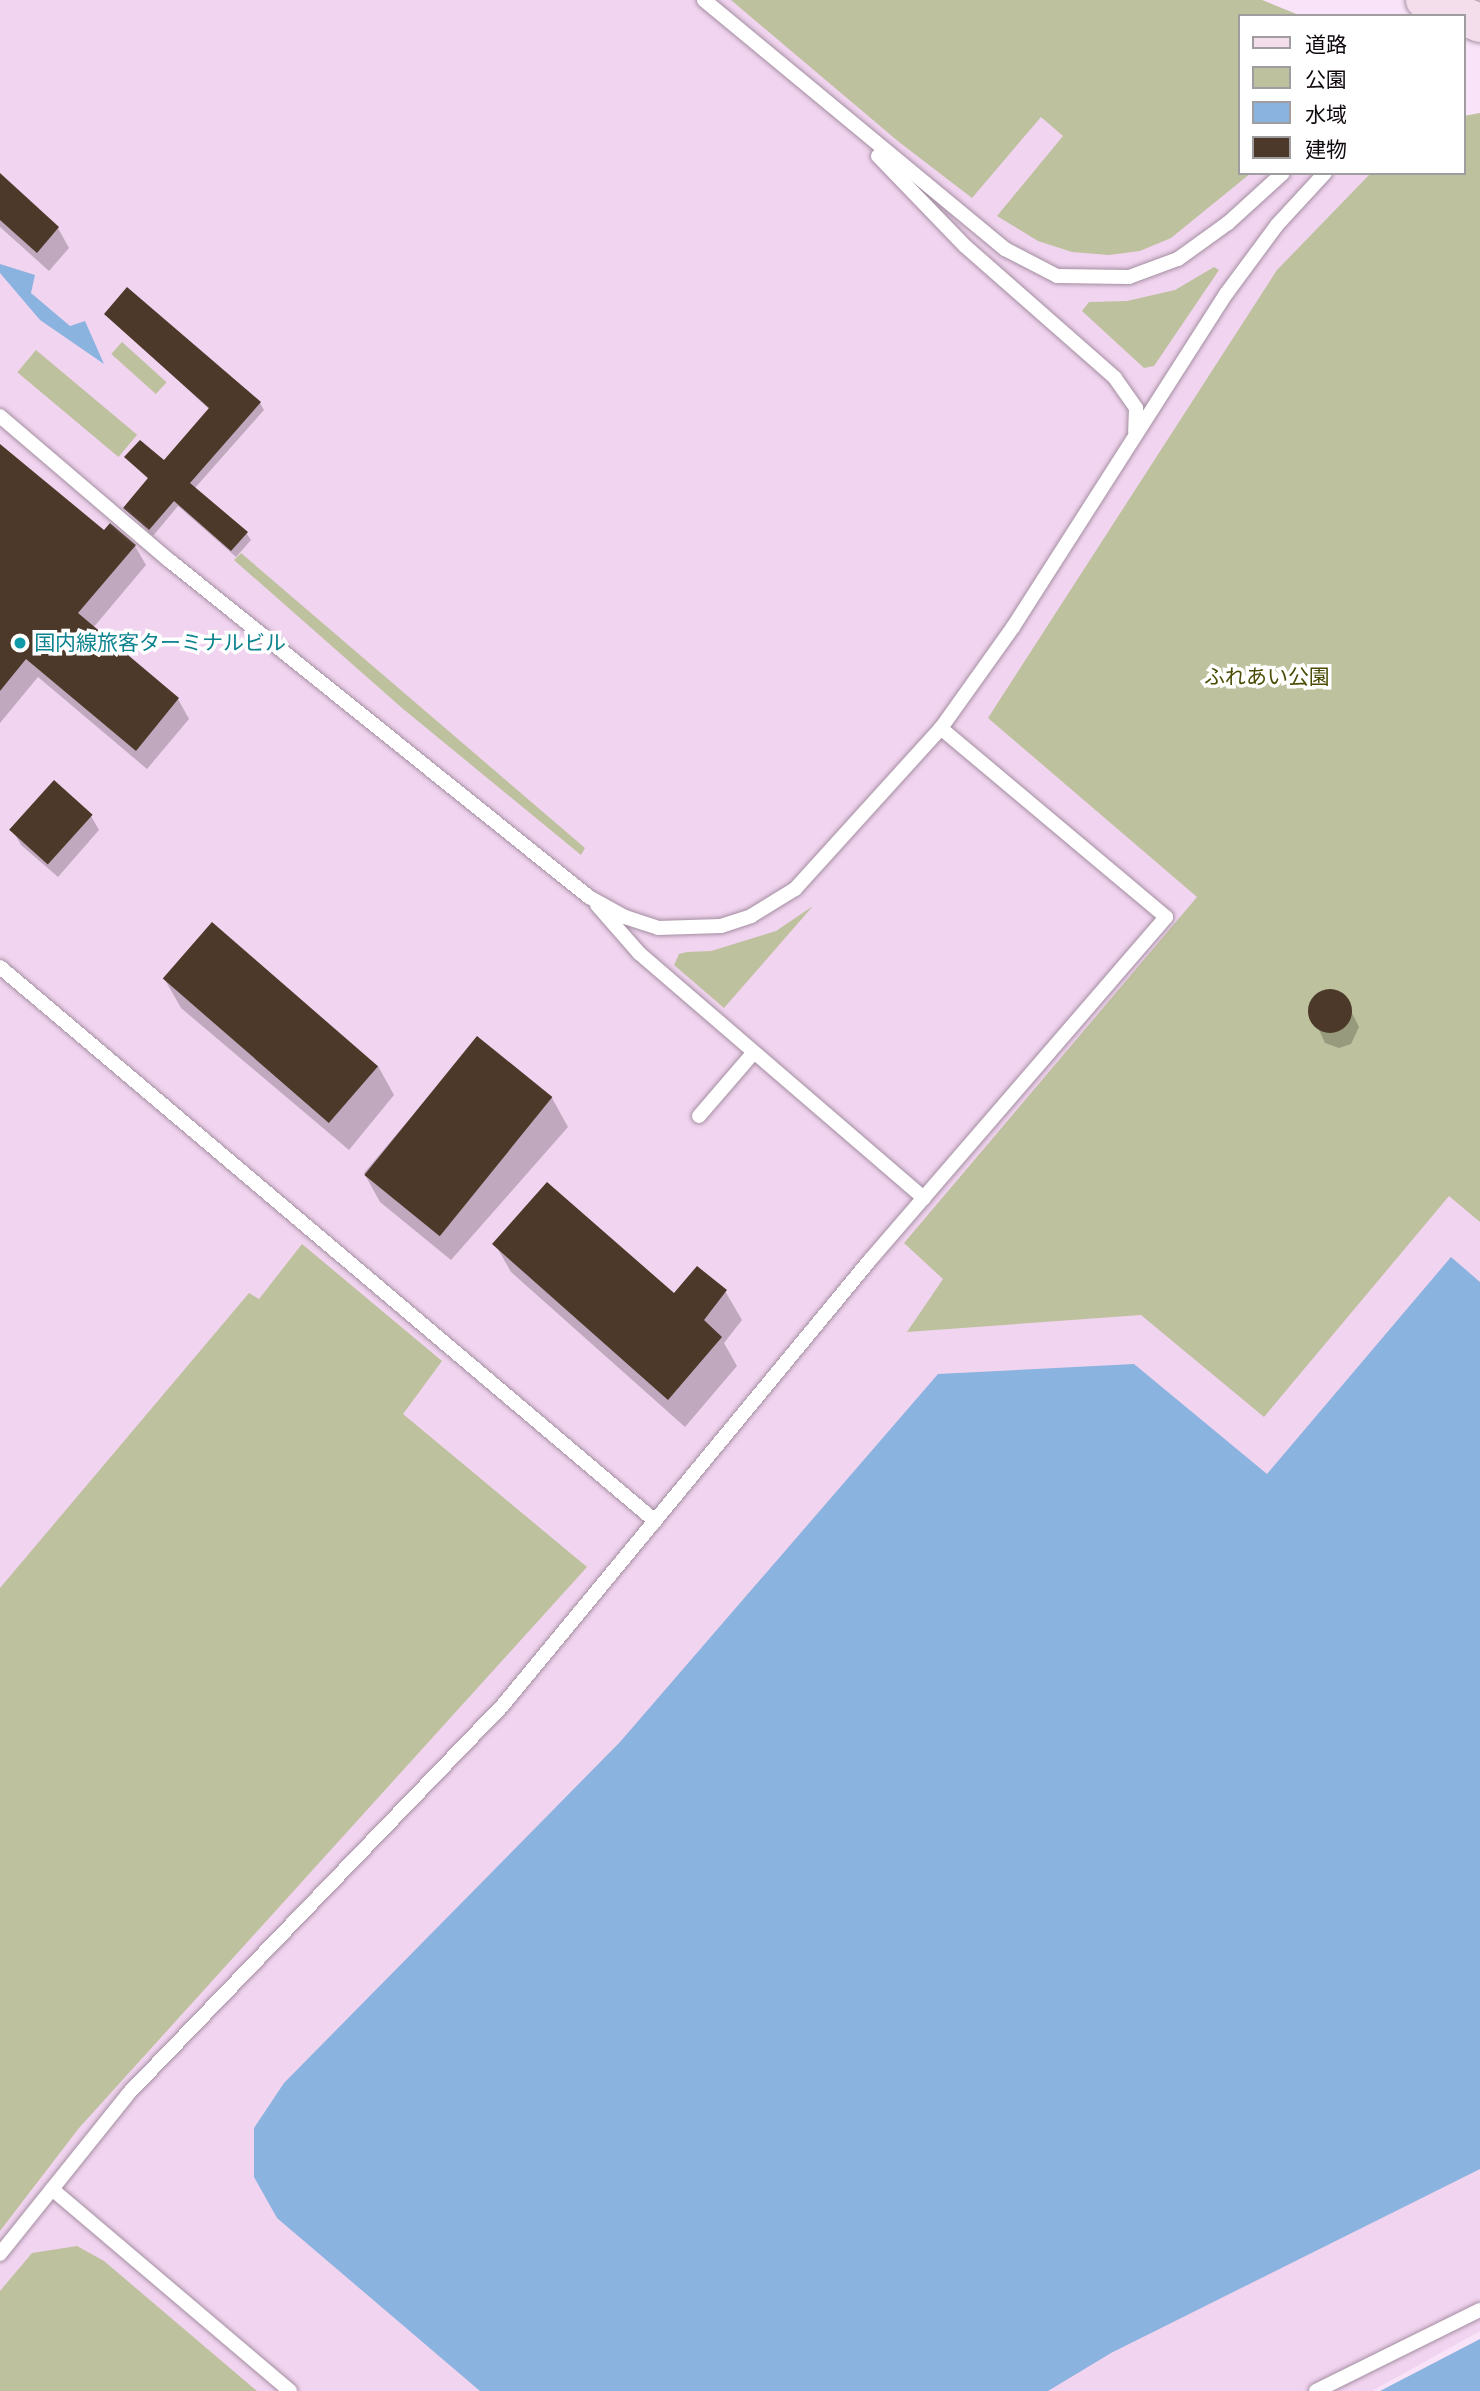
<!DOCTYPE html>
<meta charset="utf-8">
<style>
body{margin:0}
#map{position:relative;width:1480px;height:2391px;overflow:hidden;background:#f9e3f8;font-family:"Space Grotesk","Noto Sans JP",sans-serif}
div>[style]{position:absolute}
.built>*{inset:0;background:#f1d4ef}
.green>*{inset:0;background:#bec19e;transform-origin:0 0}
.water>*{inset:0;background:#8bb3df}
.shadow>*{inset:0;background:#0003}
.building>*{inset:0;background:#4c3929;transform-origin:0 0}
.round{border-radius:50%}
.roads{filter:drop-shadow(0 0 2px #a38ea1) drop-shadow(0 0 2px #a38ea1)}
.service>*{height:14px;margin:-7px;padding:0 7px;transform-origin:7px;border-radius:7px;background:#fff}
.secondary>*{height:38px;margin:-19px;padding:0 19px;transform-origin:19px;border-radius:19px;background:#f4deec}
.dots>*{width:19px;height:19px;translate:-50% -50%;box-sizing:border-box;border:4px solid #fff;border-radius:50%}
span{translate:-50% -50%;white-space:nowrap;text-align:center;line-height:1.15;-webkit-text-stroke:7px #fff;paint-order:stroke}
.culture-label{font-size:21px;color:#0d838f}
.left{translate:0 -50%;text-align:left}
.park-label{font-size:21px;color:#4b4d05}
.legend{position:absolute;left:1238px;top:14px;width:228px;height:161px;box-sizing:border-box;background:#fff;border:2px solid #9f9d9f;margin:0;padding:9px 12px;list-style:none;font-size:21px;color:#10090f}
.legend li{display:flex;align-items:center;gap:14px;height:35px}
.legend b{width:35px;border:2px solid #9f9d9f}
</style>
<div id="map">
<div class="built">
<i style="clip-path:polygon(0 0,1262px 0,1301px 16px,1240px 16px,1240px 173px,1464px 173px,1464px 116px,1480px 113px,1480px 2331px,1372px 2391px,0 2391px)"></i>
</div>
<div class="green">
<i style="clip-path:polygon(731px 0,1262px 0,1301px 16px,1240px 16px,1240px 173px,1251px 173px,1171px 238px,1140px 251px,1109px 255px,1072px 252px,1038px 241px,997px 216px,1063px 136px,1041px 117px,972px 198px,899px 142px)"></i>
<i style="clip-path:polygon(1480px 113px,1480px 1222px,1449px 1196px,1264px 1417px,1141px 1315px,907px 1332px,943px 1279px,904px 1243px,1197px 897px,988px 718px,1277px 270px,1371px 173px,1464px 173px,1464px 116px)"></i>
<i style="clip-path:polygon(1214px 267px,1219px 270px,1154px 366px,1144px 368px,1082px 311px,1089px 302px,1127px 301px,1175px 290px)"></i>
<i style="left:122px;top:342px;width:60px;height:16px;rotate:42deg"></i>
<i style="left:36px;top:350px;width:132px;height:29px;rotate:40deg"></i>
<i style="clip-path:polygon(241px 553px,585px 848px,581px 855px,402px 708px,234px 560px)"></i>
<i style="clip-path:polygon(813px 906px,724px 1008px,674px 965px,679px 954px,687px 952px,711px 951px,776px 931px)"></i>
<i style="clip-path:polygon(302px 1244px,442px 1361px,403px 1414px,587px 1567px,79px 2128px,0 2231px,0 1588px,249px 1293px,259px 1299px)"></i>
<i style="clip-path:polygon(77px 2246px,104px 2261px,257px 2391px,0 2391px,0 2291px,32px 2253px)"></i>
</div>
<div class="water">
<i style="clip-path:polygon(0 264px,35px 275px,31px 293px,70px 326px,85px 321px,104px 364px,40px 320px,0 273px)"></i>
<i style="clip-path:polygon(1451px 1257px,1480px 1282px,1480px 2169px,1111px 2353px,1048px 2391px,480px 2391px,277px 2218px,254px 2177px,254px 2128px,284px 2083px,620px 1742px,938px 1374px,1134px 1364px,1267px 1474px)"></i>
<i style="clip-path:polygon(1480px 2339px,1480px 2391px,1380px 2391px)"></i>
</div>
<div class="shadow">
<i style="clip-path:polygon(0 176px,58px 228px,69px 248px,49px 271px,0 227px)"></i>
<i style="clip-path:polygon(106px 314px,260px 403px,264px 410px,194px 489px,247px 534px,251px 540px,236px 557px,178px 506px,153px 536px,125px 508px,149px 480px,127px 458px,164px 463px,210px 410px)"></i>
<i style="clip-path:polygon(0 446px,104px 533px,135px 546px,146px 565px,93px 628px,178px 699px,189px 719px,147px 769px,38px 677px,0 723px)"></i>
<i style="clip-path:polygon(91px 816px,99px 830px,58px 877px,21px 845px,13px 831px)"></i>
<i style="clip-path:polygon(165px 980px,378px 1066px,394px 1095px,349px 1150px,181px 1008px)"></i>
<i style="clip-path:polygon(1329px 990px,1343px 995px,1359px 1027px,1351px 1044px,1339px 1048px,1325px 1043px,1309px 1008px,1316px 996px)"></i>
<i style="clip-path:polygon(477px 1039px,552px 1098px,568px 1127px,451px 1260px,380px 1202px,364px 1173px)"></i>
<i style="clip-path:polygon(495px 1244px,675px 1295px,725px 1291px,742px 1320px,724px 1343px,737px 1366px,685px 1427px,511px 1272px)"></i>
</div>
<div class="building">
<i style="clip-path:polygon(0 173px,59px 227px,37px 253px,0 220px)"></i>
<i style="clip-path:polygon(127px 287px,261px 402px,190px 483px,248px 532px,231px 551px,174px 501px,149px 530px,123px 508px,148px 478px,124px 457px,140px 440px,164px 460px,209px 408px,104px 314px)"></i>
<i style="clip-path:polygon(0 444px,104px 530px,110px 523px,136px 545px,78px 613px,179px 698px,136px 751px,26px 659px,0 691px)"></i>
<i style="left:54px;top:780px;width:52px;height:67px;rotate:42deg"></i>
<i style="left:212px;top:922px;width:220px;height:75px;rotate:41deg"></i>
<i class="round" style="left:1308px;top:989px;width:44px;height:44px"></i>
<i style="left:477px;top:1036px;width:97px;height:179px;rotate:39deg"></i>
<i style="clip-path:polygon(547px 1182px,674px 1293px,697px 1266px,727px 1290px,704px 1320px,722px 1337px,668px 1400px,492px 1244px)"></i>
</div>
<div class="roads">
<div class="service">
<i style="left:704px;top:0;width:391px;rotate:39.6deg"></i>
<i style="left:1005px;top:249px;width:59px;rotate:27.4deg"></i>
<i style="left:1057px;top:276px;width:72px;rotate:0.8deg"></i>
<i style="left:1129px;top:277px;width:52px;rotate:-20.2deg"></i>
<i style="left:1178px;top:259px;width:62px;rotate:-35.8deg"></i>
<i style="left:1228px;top:223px;width:74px;rotate:-42.3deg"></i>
<i style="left:878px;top:156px;width:125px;rotate:46deg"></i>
<i style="left:965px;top:246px;width:200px;rotate:41.3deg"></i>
<i style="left:1115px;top:378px;width:37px;rotate:55deg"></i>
<i style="left:1136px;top:408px;width:24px;rotate:92deg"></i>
<i style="left:0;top:416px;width:223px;rotate:40.5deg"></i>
<i style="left:170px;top:561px;width:537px;rotate:38.73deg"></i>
<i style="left:589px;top:897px;width:41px;rotate:29.1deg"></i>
<i style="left:625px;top:917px;width:35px;rotate:18deg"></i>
<i style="left:658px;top:928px;width:63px;rotate:-1.8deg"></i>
<i style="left:721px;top:926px;width:32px;rotate:-18deg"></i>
<i style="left:751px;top:916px;width:52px;rotate:-31.5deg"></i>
<i style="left:795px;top:889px;width:217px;rotate:-47.8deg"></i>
<i style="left:941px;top:728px;width:124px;rotate:-54.5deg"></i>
<i style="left:1013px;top:627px;width:395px;rotate:-57.4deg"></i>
<i style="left:1226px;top:294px;width:86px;rotate:-53.5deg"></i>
<i style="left:1277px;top:225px;width:71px;rotate:-47.3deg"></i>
<i style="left:597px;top:905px;width:64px;rotate:48.8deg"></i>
<i style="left:639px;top:953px;width:376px;rotate:40.7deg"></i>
<i style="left:0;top:967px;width:858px;rotate:40.22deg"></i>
<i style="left:699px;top:1116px;width:84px;rotate:-49.3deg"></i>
<i style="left:52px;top:2189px;width:312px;rotate:40.3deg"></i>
<i style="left:0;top:2254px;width:205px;rotate:-51.3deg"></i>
<i style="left:128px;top:2094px;width:540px;rotate:-46.05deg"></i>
<i style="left:503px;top:1705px;width:577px;rotate:-50.49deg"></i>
<i style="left:870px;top:1260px;width:453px;rotate:-49.2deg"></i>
<i style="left:1166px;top:917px;width:294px;rotate:-140deg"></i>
<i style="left:1316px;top:2391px;width:183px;rotate:-26.3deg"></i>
</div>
<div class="secondary">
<i style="left:1425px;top:0;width:60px;rotate:22.7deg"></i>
</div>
</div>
<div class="dots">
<i style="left:20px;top:643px;background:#0f9aa8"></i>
</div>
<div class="culture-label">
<span class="left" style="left:34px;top:643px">国内線旅客ターミナルビル</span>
</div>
<div class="park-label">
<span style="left:1267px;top:677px">ふれあい公園</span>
</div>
<ul class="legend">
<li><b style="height:9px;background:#f4deec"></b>道路</li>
<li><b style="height:19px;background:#bec19e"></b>公園</li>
<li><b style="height:19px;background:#8bb3df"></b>水域</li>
<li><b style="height:19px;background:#4c3929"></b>建物</li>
</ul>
</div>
